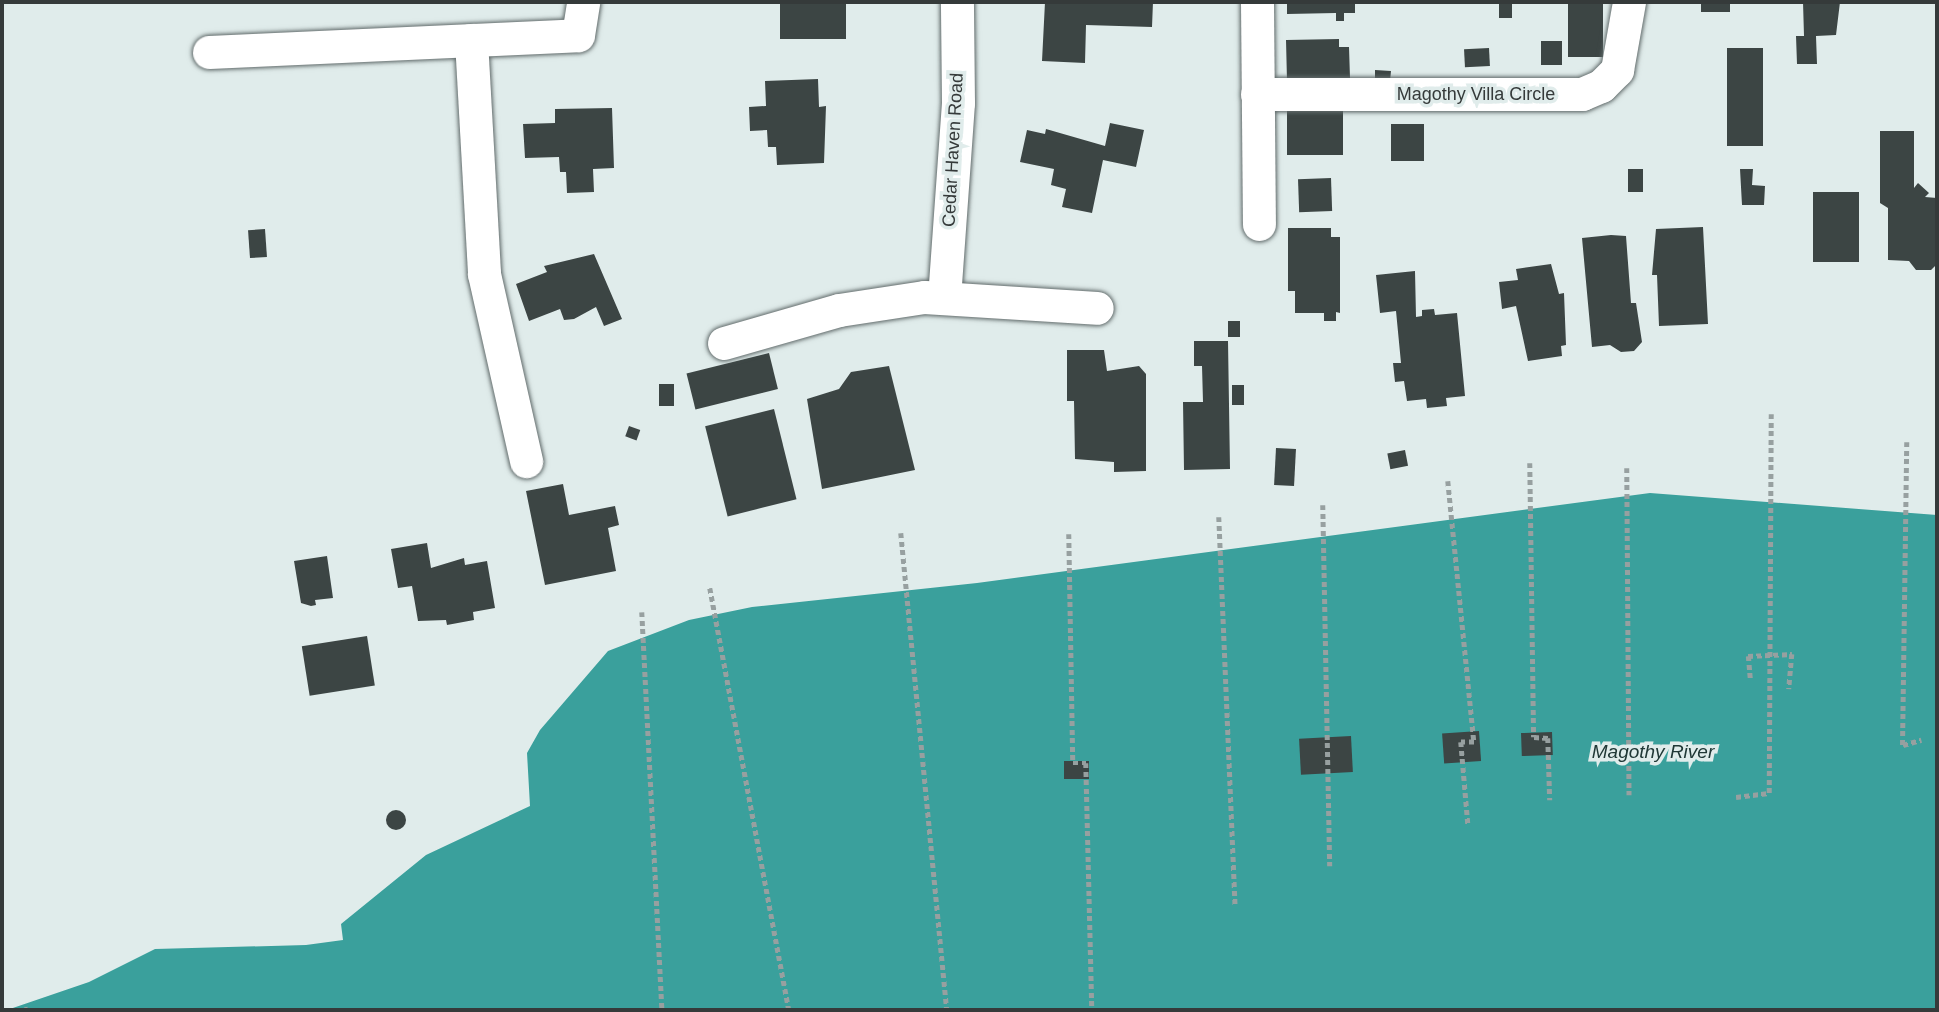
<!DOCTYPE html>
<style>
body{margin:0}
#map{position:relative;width:1939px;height:1012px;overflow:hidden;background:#e0eceb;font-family:Arial,sans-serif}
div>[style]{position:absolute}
.water>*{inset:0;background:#3aa09c}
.building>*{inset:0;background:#3c4544;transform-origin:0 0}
.round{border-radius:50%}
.path>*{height:4.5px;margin-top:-2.25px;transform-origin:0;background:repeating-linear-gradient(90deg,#97a0a0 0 5px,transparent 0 8.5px)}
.roads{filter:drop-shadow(0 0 2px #626c6c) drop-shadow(0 0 2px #626c6c)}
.minor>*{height:33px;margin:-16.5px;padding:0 16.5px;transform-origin:16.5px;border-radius:16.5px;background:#fff}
span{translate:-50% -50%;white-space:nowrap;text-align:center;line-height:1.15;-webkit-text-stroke:7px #e0eceb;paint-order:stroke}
.street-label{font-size:18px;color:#353a3a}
.water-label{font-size:19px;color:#203836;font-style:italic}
.frame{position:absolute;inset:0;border:4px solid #353a3a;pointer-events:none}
</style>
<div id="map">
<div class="water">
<i style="clip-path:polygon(1650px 493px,1937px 515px,1937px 1010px,7px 1010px,89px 982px,155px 949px,306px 945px,343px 940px,341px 924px,426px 855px,530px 806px,527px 753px,540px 730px,608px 651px,689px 620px,752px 607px,977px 583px)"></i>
</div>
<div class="building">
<i style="left:780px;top:2px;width:66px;height:37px"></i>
<i style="clip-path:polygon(1045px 2px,1153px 2px,1152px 27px,1086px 25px,1085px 63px,1042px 61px)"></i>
<i style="clip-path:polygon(1287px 2px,1355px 2px,1355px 13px,1344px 13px,1344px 21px,1336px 21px,1336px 13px,1287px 14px)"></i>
<i style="left:1499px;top:2px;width:13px;height:16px"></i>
<i style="left:1568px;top:2px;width:35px;height:55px"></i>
<i style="left:1701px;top:2px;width:29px;height:10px"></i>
<i style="clip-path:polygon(1803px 2px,1840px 2px,1836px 35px,1816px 36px,1817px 64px,1797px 64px,1796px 36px,1804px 36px)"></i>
<i style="clip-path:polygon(1339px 39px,1339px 47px,1349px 47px,1350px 78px,1287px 81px,1286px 40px)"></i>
<i style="left:1541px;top:41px;width:21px;height:24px"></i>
<i style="left:1489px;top:48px;width:18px;height:25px;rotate:87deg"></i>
<i style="left:1727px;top:48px;width:36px;height:98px"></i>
<i style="clip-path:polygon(1375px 70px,1391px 71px,1390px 81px,1375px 81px)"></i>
<i style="clip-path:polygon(818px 79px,819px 107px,826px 106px,824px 163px,777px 165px,776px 147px,768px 147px,767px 130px,750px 131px,749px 107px,766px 106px,765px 81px)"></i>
<i style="left:1343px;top:106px;width:49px;height:56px;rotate:90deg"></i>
<i style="clip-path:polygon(612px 108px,614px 168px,593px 169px,594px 192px,567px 193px,566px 172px,560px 172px,559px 157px,525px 158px,523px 124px,555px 123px,555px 109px)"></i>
<i style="clip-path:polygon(1110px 123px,1144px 130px,1136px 167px,1103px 160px,1092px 213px,1062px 207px,1066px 189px,1051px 185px,1054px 169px,1020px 162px,1027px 130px,1045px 134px,1046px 129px,1105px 146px)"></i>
<i style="left:1391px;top:124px;width:33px;height:37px"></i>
<i style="clip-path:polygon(1880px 131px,1914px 131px,1914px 188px,1918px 183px,1929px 193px,1925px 197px,1937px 198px,1937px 264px,1931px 270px,1916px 270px,1909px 261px,1888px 260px,1888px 208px,1880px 203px)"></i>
<i style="left:1628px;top:169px;width:15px;height:23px"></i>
<i style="clip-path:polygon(1740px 169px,1753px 169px,1752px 185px,1765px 186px,1764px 205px,1742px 205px)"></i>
<i style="left:1331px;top:178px;width:33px;height:33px;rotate:88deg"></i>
<i style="left:1813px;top:192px;width:46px;height:70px"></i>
<i style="clip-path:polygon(1703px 227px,1708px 324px,1659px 326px,1657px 275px,1652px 275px,1656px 229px)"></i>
<i style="clip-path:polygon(1288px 228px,1331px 228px,1331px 237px,1340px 237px,1340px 313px,1336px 312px,1336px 321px,1324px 321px,1324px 313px,1295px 313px,1295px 291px,1288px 291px)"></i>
<i style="left:265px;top:229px;width:28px;height:17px;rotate:86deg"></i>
<i style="clip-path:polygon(1611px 235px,1626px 236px,1631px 303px,1636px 303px,1642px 342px,1634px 351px,1621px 352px,1610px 345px,1592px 347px,1582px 238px)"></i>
<i style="clip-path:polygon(594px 254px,622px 319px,604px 326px,596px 307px,574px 319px,564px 320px,560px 309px,529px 321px,516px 284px,547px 272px,544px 266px)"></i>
<i style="clip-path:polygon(1551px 264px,1559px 294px,1564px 293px,1566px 345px,1561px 346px,1562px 356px,1528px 361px,1516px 306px,1502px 309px,1499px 282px,1518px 280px,1516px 269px)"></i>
<i style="clip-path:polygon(1415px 271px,1416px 317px,1422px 316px,1422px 310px,1434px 309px,1435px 315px,1457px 313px,1465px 396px,1446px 398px,1447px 406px,1427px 408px,1426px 399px,1407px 401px,1404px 381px,1395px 382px,1393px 363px,1401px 363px,1396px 311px,1380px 313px,1376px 275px)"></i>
<i style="left:1228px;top:321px;width:12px;height:16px"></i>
<i style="clip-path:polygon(1194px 341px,1228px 341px,1230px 469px,1184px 470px,1183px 402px,1203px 402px,1202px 366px,1194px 366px)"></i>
<i style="clip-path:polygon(1067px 350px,1104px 350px,1107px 371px,1139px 366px,1146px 374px,1146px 471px,1114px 472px,1114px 462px,1075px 459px,1074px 401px,1067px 401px)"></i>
<i style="left:769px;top:353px;width:37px;height:85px;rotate:76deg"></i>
<i style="clip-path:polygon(889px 366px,915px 470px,822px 489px,807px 399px,839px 389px,851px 372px)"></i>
<i style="left:659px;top:384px;width:15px;height:22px"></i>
<i style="left:1244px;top:385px;width:20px;height:12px;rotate:90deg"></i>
<i style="left:774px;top:409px;width:93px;height:71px;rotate:76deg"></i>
<i style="left:629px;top:426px;width:12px;height:11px;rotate:20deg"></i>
<i style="left:1276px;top:448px;width:20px;height:37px;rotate:3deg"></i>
<i style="left:1405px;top:450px;width:16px;height:18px;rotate:79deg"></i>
<i style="clip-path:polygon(563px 484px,569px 515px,615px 506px,619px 525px,608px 528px,616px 571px,545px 585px,526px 491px)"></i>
<i style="clip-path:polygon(427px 543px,431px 568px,464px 558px,465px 565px,487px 561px,495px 608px,473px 612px,474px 620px,447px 625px,446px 620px,418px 621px,412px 586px,398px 588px,391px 549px)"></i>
<i style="clip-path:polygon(327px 556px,333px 598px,315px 600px,316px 605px,311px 606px,301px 603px,294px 561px)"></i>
<i style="left:367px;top:636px;width:50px;height:66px;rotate:81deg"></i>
<i style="left:1479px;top:731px;width:30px;height:37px;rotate:86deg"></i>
<i style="left:1552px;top:732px;width:23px;height:31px;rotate:88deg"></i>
<i style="left:1351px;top:736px;width:36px;height:52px;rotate:87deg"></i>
<i style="left:1064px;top:761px;width:25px;height:18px"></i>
<i class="round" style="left:386px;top:810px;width:20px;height:20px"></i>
</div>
<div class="path">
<i style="left:1907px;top:442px;width:303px;rotate:90.8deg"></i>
<i style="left:1903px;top:745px;width:19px;rotate:-16deg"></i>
<i style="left:1530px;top:463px;width:274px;rotate:89.2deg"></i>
<i style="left:1534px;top:737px;width:14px;rotate:4deg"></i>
<i style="left:1548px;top:738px;width:62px;rotate:88.2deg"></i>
<i style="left:1627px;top:468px;width:327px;rotate:89.6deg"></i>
<i style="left:1448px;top:481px;width:262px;rotate:84.3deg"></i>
<i style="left:1474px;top:742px;width:13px;rotate:180deg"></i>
<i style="left:1461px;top:742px;width:82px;rotate:85.1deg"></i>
<i style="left:1323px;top:505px;width:361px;rotate:88.9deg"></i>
<i style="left:1219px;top:517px;width:388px;rotate:87.6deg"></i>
<i style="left:901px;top:533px;width:479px;rotate:84.5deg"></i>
<i style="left:1069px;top:534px;width:229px;rotate:89deg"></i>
<i style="left:1073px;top:763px;width:13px"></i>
<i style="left:1086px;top:763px;width:247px;rotate:88.6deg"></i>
<i style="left:710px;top:588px;width:429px;rotate:79.4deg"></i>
<i style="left:642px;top:612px;width:399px;rotate:87.1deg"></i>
<i style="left:1750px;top:678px;width:22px;rotate:-95deg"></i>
<i style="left:1748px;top:656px;width:44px;rotate:-2.6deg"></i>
<i style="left:1792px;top:654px;width:35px;rotate:95deg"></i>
<i style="left:1736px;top:797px;width:33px;rotate:-7deg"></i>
<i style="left:1769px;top:793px;width:379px;rotate:-89.7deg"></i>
<i style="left:25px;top:1007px;width:3px;rotate:72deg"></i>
</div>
<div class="roads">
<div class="minor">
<i style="left:1257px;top:2px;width:222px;rotate:89.5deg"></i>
<i style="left:471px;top:40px;width:234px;rotate:86.8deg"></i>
<i style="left:484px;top:274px;width:192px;rotate:77.3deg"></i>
<i style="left:209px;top:52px;width:369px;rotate:-2.6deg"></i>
<i style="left:578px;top:35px;width:33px;rotate:-81deg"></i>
<i style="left:1257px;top:94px;width:325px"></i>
<i style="left:1582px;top:94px;width:21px;rotate:-23deg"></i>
<i style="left:1601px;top:86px;width:23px;rotate:-45deg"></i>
<i style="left:1617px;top:70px;width:69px;rotate:-80deg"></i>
<i style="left:944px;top:298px;width:196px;rotate:-85.9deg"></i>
<i style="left:958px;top:103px;width:101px;rotate:-90.6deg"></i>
<i style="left:724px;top:343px;width:120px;rotate:-16deg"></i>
<i style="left:839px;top:310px;width:86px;rotate:-8.7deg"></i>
<i style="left:924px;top:297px;width:173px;rotate:3.6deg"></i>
</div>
</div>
<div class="street-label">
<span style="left:1476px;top:94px">Magothy Villa Circle</span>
<span style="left:953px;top:150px;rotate:-87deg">Cedar Haven Road</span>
</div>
<div class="water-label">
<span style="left:1653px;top:752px">Magothy River</span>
</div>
<div class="frame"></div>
</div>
